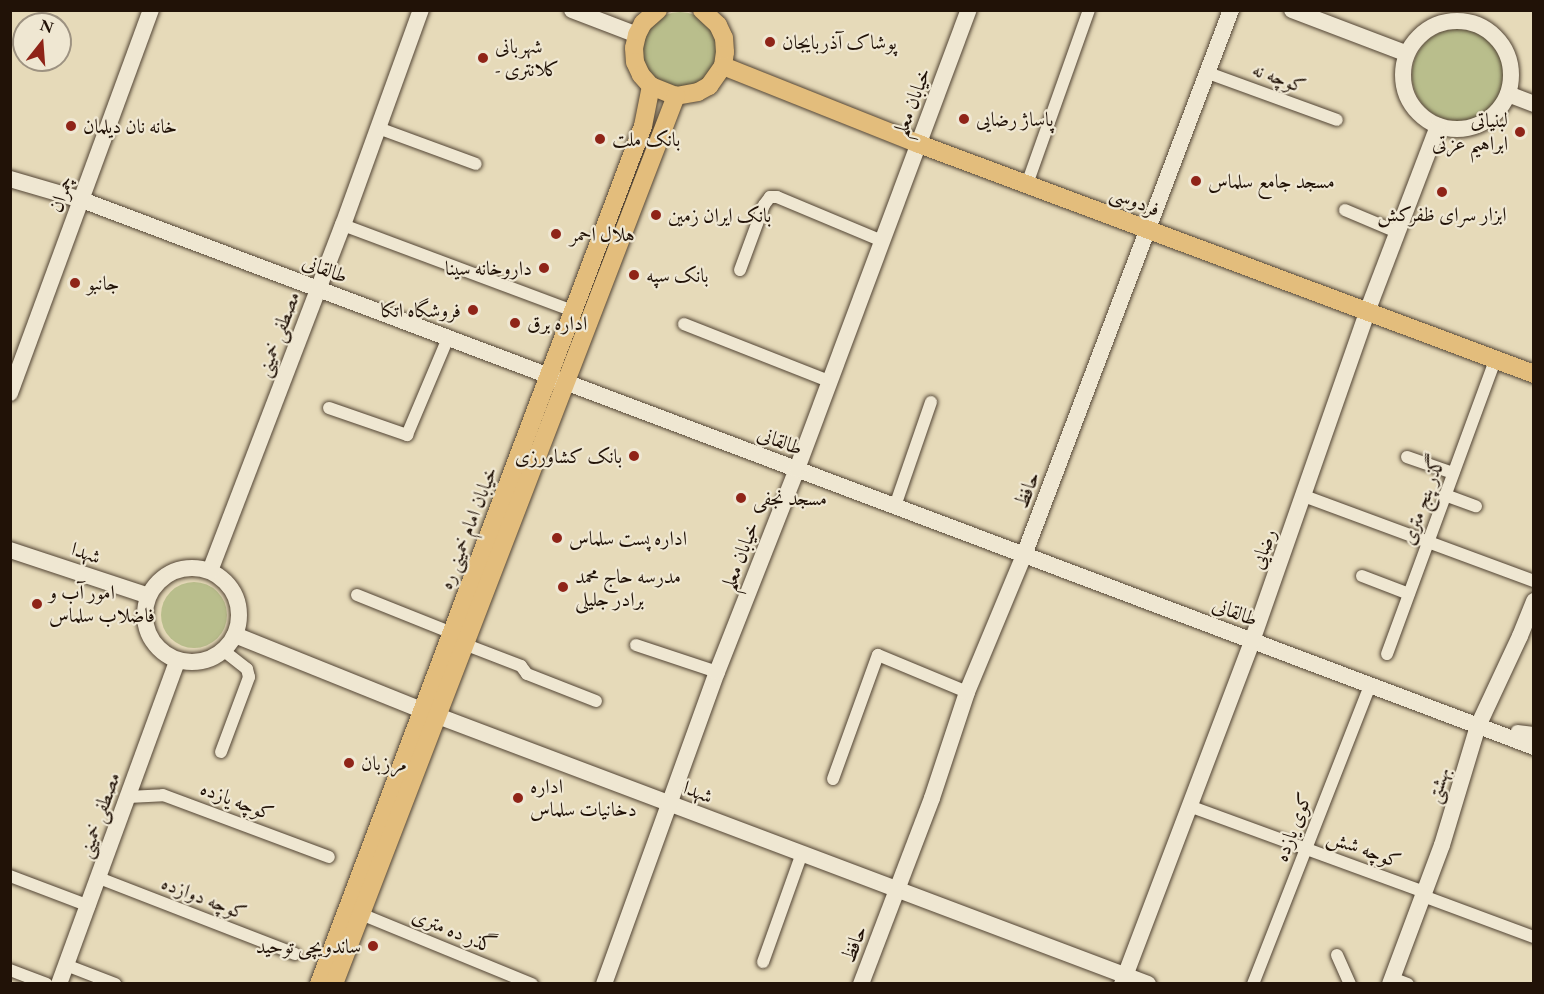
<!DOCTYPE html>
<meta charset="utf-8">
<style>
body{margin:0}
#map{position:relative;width:1544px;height:994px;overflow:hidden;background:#e6dab9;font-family:"EB Garamond",Amiri,serif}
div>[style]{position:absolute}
.green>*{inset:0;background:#b9be8c}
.round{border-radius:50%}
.roads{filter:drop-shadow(0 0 2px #524434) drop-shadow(0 0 2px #524434)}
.street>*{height:12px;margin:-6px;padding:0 6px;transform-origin:6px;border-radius:6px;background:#efe7d2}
.secondary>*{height:16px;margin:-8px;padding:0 8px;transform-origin:8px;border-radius:8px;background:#efe7d2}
.secondary>.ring{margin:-8px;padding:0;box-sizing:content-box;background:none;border:16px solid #efe7d2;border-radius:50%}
.primary>*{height:18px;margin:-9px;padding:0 9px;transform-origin:9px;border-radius:9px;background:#e3bd7c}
.dots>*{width:16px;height:16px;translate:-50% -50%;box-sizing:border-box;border:3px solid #efe7d2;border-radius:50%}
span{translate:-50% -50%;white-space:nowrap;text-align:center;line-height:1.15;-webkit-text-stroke:4.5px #efe7d2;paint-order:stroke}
.poi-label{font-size:20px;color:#211207}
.left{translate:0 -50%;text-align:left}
.right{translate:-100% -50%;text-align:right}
.street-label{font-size:20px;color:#211207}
.frame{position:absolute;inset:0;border:12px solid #211207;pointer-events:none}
.north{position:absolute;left:12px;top:12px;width:60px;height:60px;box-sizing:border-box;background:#efe7d2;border:2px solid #9d9281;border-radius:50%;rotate:17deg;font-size:16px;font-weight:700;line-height:24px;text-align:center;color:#211207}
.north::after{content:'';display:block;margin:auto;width:21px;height:27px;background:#8f2418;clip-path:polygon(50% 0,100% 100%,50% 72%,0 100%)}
</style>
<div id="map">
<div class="green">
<i class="round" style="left:642px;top:12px;width:76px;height:76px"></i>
<i class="round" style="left:1412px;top:29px;width:92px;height:92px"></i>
<i class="round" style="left:161px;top:582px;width:66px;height:66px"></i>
</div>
<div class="roads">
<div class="street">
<i style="left:1208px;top:73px;width:137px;rotate:20deg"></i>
<i style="left:378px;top:128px;width:104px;rotate:20.2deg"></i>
<i style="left:1027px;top:184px;width:185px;rotate:-70.4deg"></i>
<i style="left:1345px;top:210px;width:56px;rotate:22.9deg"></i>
<i style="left:343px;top:225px;width:246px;rotate:20.5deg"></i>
<i style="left:740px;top:270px;width:69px;rotate:-69.7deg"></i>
<i style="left:764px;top:205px;width:10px;rotate:-53deg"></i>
<i style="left:770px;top:197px;width:7px"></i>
<i style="left:777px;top:197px;width:114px;rotate:22.7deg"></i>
<i style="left:684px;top:324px;width:156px;rotate:21.5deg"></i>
<i style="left:329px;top:408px;width:83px;rotate:19.1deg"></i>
<i style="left:407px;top:435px;width:105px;rotate:-67.1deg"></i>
<i style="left:1407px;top:457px;width:49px;rotate:19.2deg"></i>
<i style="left:1445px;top:495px;width:33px;rotate:20deg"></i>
<i style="left:1304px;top:496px;width:245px;rotate:20.3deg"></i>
<i style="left:895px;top:506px;width:110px;rotate:-70.9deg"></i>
<i style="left:1362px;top:576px;width:50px;rotate:21deg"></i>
<i style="left:357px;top:595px;width:102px;rotate:21.8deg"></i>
<i style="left:464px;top:644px;width:61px;rotate:21.1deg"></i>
<i style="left:521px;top:666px;width:10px;rotate:53deg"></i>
<i style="left:527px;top:674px;width:74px;rotate:21.4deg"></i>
<i style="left:636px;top:645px;width:85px;rotate:18.4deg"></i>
<i style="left:1387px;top:654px;width:313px;rotate:-69.8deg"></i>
<i style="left:1517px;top:731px;width:17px;rotate:7deg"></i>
<i style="left:221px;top:752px;width:80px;rotate:-69.5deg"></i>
<i style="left:249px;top:677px;width:8px;rotate:-104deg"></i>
<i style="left:247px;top:669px;width:29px;rotate:-142deg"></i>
<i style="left:833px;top:779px;width:132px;rotate:-70.1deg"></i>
<i style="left:878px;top:655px;width:96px;rotate:22.6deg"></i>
<i style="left:128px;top:797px;width:35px;rotate:-3deg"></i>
<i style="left:163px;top:795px;width:177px;rotate:20.5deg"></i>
<i style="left:1189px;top:806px;width:250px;rotate:20.1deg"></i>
<i style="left:10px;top:876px;width:85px;rotate:20.8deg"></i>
<i style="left:99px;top:878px;width:210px;rotate:21.2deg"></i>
<i style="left:1423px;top:896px;width:118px;rotate:20.3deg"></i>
<i style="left:361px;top:914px;width:185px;rotate:22.3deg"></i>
<i style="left:1337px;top:955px;width:32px;rotate:66deg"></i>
<i style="left:763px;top:962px;width:116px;rotate:-70.3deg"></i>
<i style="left:66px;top:965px;width:53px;rotate:21.2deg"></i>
<i style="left:10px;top:970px;width:39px;rotate:21deg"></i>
<i style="left:1392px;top:978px;width:17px;rotate:21deg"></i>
<i style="left:1253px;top:984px;width:321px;rotate:-68.6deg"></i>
</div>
<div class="secondary">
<i style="left:572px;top:10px;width:70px;rotate:21deg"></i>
<i style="left:1292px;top:10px;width:121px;rotate:20.8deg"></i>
<i class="ring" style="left:1403px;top:21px;width:92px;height:92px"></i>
<i style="left:1508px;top:94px;width:28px;rotate:21deg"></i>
<i style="left:10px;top:179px;width:75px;rotate:16.3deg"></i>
<i style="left:82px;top:200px;width:1552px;rotate:20.64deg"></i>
<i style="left:10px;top:393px;width:408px;rotate:-69.8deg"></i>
<i style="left:10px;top:550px;width:146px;rotate:18.3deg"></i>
<i class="ring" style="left:145px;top:568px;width:78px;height:78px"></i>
<i style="left:210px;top:571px;width:371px;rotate:-69deg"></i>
<i style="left:343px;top:225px;width:229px;rotate:-70.1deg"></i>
<i style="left:235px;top:635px;width:201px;rotate:21.9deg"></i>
<i style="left:422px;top:710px;width:776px;rotate:20.68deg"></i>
<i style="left:59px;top:984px;width:344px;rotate:-69.9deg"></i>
<i style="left:604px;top:984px;width:332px;rotate:-70.1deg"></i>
<i style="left:717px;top:672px;width:218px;rotate:-68.5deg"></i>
<i style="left:797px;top:469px;width:490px;rotate:-69.5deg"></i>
<i style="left:861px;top:984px;width:199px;rotate:-69.1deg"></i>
<i style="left:932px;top:798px;width:112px;rotate:-71.7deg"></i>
<i style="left:967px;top:692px;width:148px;rotate:-67.4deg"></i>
<i style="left:1024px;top:555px;width:583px;rotate:-69.2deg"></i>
<i style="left:1122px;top:984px;width:367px;rotate:-69.2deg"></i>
<i style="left:1252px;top:641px;width:349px;rotate:-70.7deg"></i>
<i style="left:1367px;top:312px;width:199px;rotate:-69.1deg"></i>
<i style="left:1390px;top:984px;width:148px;rotate:-69.5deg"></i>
<i style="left:1442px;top:845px;width:124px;rotate:-73.2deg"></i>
<i style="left:1478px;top:726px;width:99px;rotate:-65deg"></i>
<i style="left:1520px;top:636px;width:38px;rotate:-68deg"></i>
</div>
<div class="primary">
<i style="left:658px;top:10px;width:20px;rotate:139deg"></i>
<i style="left:643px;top:23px;width:13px;rotate:117deg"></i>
<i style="left:637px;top:35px;width:13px;rotate:103deg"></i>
<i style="left:634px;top:48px;width:14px;rotate:86deg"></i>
<i style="left:635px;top:62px;width:14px;rotate:65deg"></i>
<i style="left:641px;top:75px;width:15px;rotate:48deg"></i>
<i style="left:651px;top:86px;width:27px;rotate:22deg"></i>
<i style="left:676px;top:96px;width:22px;rotate:-10deg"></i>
<i style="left:698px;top:92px;width:13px;rotate:-29deg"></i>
<i style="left:709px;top:86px;width:24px;rotate:-55deg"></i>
<i style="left:723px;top:66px;width:14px;rotate:-82deg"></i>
<i style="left:725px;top:52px;width:14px;rotate:-94deg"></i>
<i style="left:724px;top:38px;width:14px;rotate:-115deg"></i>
<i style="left:718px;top:25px;width:22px;rotate:-137deg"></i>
<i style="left:723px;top:66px;width:211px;rotate:21.7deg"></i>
<i style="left:919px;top:144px;width:657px;rotate:20.5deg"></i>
<i style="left:319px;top:984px;width:917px;rotate:-69.31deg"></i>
<i style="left:643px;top:126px;width:41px;rotate:-78.7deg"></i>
<i style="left:334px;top:984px;width:952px;rotate:-68.94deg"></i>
</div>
</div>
<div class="dots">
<i style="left:770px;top:42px;background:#8f2418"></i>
<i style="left:483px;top:58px;background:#8f2418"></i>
<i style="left:964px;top:119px;background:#8f2418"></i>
<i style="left:71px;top:126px;background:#8f2418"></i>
<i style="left:1520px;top:132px;background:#8f2418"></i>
<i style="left:600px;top:139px;background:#8f2418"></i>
<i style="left:1196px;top:181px;background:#8f2418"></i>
<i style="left:1442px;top:192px;background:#8f2418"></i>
<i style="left:656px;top:215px;background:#8f2418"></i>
<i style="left:556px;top:234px;background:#8f2418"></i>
<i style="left:544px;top:268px;background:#8f2418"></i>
<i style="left:634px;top:275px;background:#8f2418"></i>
<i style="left:75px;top:283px;background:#8f2418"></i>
<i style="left:473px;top:310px;background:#8f2418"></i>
<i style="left:515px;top:323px;background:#8f2418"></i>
<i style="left:634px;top:456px;background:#8f2418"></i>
<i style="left:741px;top:498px;background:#8f2418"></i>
<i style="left:557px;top:538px;background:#8f2418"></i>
<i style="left:563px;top:587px;background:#8f2418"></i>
<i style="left:37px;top:604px;background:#8f2418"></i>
<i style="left:349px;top:763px;background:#8f2418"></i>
<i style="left:518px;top:798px;background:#8f2418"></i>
<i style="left:373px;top:946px;background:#8f2418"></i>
</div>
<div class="poi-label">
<span class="left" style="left:782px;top:42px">پوشاک آذربایجان</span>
<span class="left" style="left:495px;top:58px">شهربانی<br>- کلانتری</span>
<span class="left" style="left:976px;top:119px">پاساژ رضایی</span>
<span class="right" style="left:1508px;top:132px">لبنیاتی<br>ابراهیم عزتی</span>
<span class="left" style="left:83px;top:126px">خانه نان دیلمان</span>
<span class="left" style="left:612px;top:139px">بانک ملت</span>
<span class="left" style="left:1208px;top:181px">مسجد جامع سلماس</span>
<span style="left:1442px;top:214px">ابزار سرای ظفرکش</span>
<span class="left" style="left:668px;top:215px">بانک ایران زمین</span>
<span class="left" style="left:570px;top:234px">هلال احمر</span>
<span class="right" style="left:532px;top:268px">داروخانه سینا</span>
<span class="left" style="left:646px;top:275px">بانک سپه</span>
<span class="left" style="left:87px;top:283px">جانبو</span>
<span class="right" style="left:461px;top:310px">فروشگاه اتکا</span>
<span class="left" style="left:527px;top:323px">اداره برق</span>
<span class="right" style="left:622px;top:456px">بانک کشاورزی</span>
<span class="left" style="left:753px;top:498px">مسجد نجفی</span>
<span class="left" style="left:569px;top:538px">اداره پست سلماس</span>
<span class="left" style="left:575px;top:588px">مدرسه حاج محمد<br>برادر جلیلی</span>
<span class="left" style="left:49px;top:604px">امور آب و<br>فاضلاب سلماس</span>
<span class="left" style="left:361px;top:763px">مرزبان</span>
<span class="left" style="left:530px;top:798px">اداره<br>دخانیات سلماس</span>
<span class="right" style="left:361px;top:946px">ساندویچی توحید</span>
</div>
<div class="street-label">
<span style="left:1279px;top:78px;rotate:20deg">کوچه نه</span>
<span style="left:912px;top:102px;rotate:-69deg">خیابان معلم</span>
<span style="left:61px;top:194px;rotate:-70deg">چمران</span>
<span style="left:1135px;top:201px;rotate:21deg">فردوسی</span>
<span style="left:325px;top:269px;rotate:21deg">طالقانی</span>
<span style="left:278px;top:334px;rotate:-69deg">مصطفی خمینی</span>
<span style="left:780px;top:441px;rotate:21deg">طالقانی</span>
<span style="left:1027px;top:490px;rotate:-69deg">حافظ</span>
<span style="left:1423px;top:500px;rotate:-70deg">گذر پنج متری</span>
<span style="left:468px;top:528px;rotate:-69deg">خیابان امام خمینی ره</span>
<span style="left:1263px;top:549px;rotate:-70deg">رضایی</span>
<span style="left:86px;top:553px;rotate:19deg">شهدا</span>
<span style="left:740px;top:556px;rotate:-69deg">خیابان معلم</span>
<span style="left:1235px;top:612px;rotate:21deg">طالقانی</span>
<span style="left:1438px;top:785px;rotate:-73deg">بهشتی</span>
<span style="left:698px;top:792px;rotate:21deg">شهدا</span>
<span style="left:237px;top:801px;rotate:21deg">کوچه یازده</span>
<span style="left:99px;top:815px;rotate:-70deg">مصطفی خمینی</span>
<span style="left:1293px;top:827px;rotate:-69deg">کوی یازده</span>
<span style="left:1364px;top:849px;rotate:20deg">کوچه شش</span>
<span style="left:204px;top:898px;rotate:21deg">کوچه دوازده</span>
<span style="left:454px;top:931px;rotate:22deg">گذر ده متری</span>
<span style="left:854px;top:944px;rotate:-69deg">حافظ</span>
</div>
<div class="frame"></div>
<div class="north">N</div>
</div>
